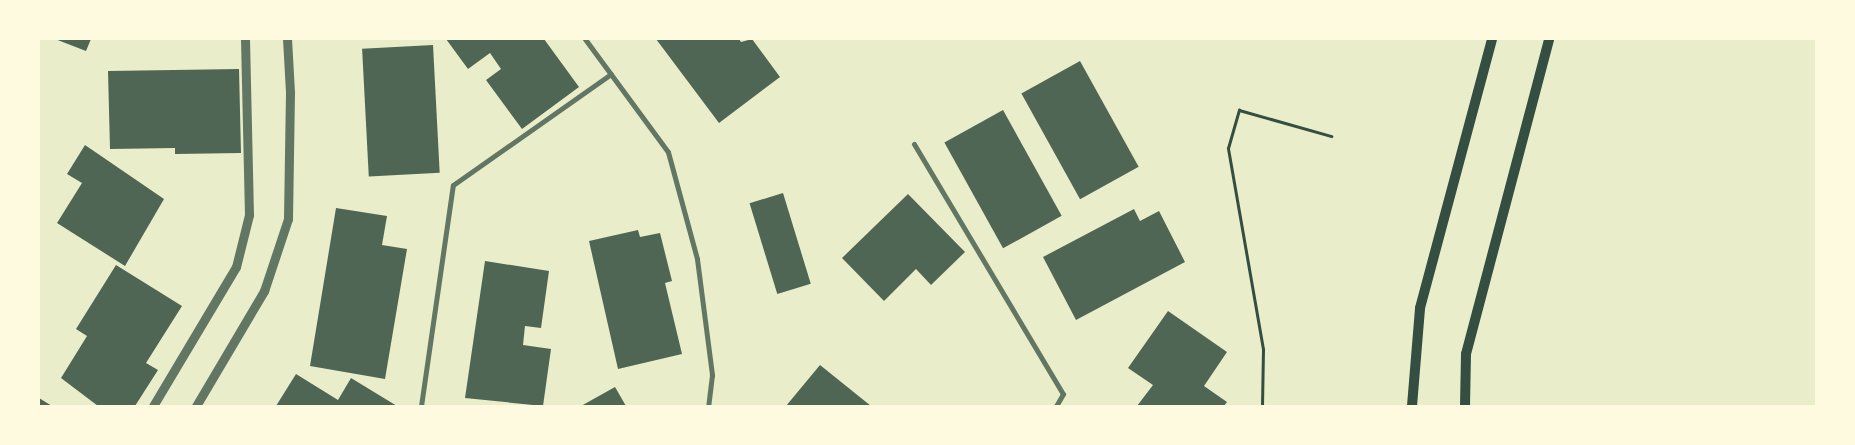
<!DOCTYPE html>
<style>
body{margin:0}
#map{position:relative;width:1855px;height:445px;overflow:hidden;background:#e9edc9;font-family:Jost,sans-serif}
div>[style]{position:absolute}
.building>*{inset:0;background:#4f6655;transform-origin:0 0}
.path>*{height:3px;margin:-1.5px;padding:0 1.5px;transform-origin:1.5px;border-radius:1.5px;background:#344e41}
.minor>*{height:5px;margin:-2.5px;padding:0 2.5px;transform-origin:2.5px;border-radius:2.5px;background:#617663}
.tertiary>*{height:9px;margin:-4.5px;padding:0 4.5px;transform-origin:4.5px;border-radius:4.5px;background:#617663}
.secondary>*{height:10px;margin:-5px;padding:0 5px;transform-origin:5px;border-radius:5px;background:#344e41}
span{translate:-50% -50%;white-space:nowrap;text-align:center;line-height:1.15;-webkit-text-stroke:4px #fefae0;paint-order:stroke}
.frame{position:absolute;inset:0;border:40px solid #fefae0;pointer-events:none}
</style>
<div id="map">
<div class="building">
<i style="clip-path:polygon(55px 39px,91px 39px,86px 51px)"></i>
<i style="clip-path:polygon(446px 39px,544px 39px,579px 87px,522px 129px,486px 80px,501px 69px,490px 53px,468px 69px)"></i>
<i style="clip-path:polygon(656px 39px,739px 39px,741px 42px,752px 39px,780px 77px,719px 123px)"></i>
<i style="left:433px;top:45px;width:128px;height:71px;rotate:87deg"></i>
<i style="left:1080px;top:61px;width:121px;height:67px;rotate:61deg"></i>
<i style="clip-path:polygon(239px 69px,241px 153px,175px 154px,175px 148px,110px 149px,108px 71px)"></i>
<i style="left:1003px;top:110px;width:121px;height:67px;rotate:61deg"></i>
<i style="clip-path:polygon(85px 145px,164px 199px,125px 266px,57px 223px,82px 183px,67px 174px)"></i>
<i style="left:783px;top:193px;width:95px;height:35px;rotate:73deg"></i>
<i style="clip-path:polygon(908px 194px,965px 252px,931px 285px,916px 269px,884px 301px,842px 258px)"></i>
<i style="clip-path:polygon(336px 208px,387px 216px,382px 245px,407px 249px,385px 379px,310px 366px)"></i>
<i style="clip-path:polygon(1134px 209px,1140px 221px,1159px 211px,1185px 262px,1076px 320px,1043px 257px)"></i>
<i style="clip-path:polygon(638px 230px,640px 237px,660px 233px,672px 281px,665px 283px,682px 354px,618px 369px,589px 241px)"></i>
<i style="clip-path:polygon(485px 261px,549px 271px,541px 328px,525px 326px,523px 345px,551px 349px,543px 406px,465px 398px)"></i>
<i style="clip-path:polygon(116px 265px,182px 306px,146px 363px,158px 370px,135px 406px,98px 406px,61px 378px,87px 336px,76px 329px)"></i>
<i style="clip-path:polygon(1168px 311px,1227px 352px,1204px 386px,1227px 402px,1224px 406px,1137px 406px,1153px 385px,1128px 368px)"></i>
<i style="clip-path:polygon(820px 365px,871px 406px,786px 406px)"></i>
<i style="clip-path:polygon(296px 374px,338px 400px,351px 378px,397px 406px,276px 406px)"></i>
<i style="clip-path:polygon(615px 387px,626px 406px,581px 406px)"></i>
<i style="clip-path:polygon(39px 398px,52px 406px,39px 406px)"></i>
</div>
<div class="path">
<i style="left:1262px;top:406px;width:57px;rotate:-89deg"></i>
<i style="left:1263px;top:349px;width:204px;rotate:-99.9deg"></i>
<i style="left:1228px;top:148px;width:40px;rotate:-74deg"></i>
<i style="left:1239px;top:110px;width:96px;rotate:15.8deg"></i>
</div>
<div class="minor">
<i style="left:585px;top:39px;width:140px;rotate:53.7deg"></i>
<i style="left:668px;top:152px;width:111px;rotate:74.8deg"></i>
<i style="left:697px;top:259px;width:117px;rotate:82.6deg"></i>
<i style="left:712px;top:375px;width:31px;rotate:97deg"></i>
<i style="left:914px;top:144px;width:291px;rotate:59.2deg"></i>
<i style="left:1063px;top:394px;width:14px;rotate:120deg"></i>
<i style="left:421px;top:406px;width:223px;rotate:-81.8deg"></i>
<i style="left:453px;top:185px;width:193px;rotate:-35.1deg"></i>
</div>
<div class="tertiary">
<i style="left:153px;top:406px;width:162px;rotate:-59.2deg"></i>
<i style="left:236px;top:267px;width:54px;rotate:-76deg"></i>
<i style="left:249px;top:215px;width:176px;rotate:-91.3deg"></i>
<i style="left:196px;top:406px;width:134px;rotate:-59.4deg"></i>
<i style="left:264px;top:291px;width:76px;rotate:-71.6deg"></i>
<i style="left:288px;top:219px;width:127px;rotate:-89.1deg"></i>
<i style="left:290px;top:92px;width:53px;rotate:-93.2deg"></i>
</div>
<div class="secondary">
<i style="left:1412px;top:406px;width:98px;rotate:-85.3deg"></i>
<i style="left:1420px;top:308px;width:278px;rotate:-75deg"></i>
<i style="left:1465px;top:406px;width:52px;rotate:-88.9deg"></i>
<i style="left:1466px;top:354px;width:326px;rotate:-75.2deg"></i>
</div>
<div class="frame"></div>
</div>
